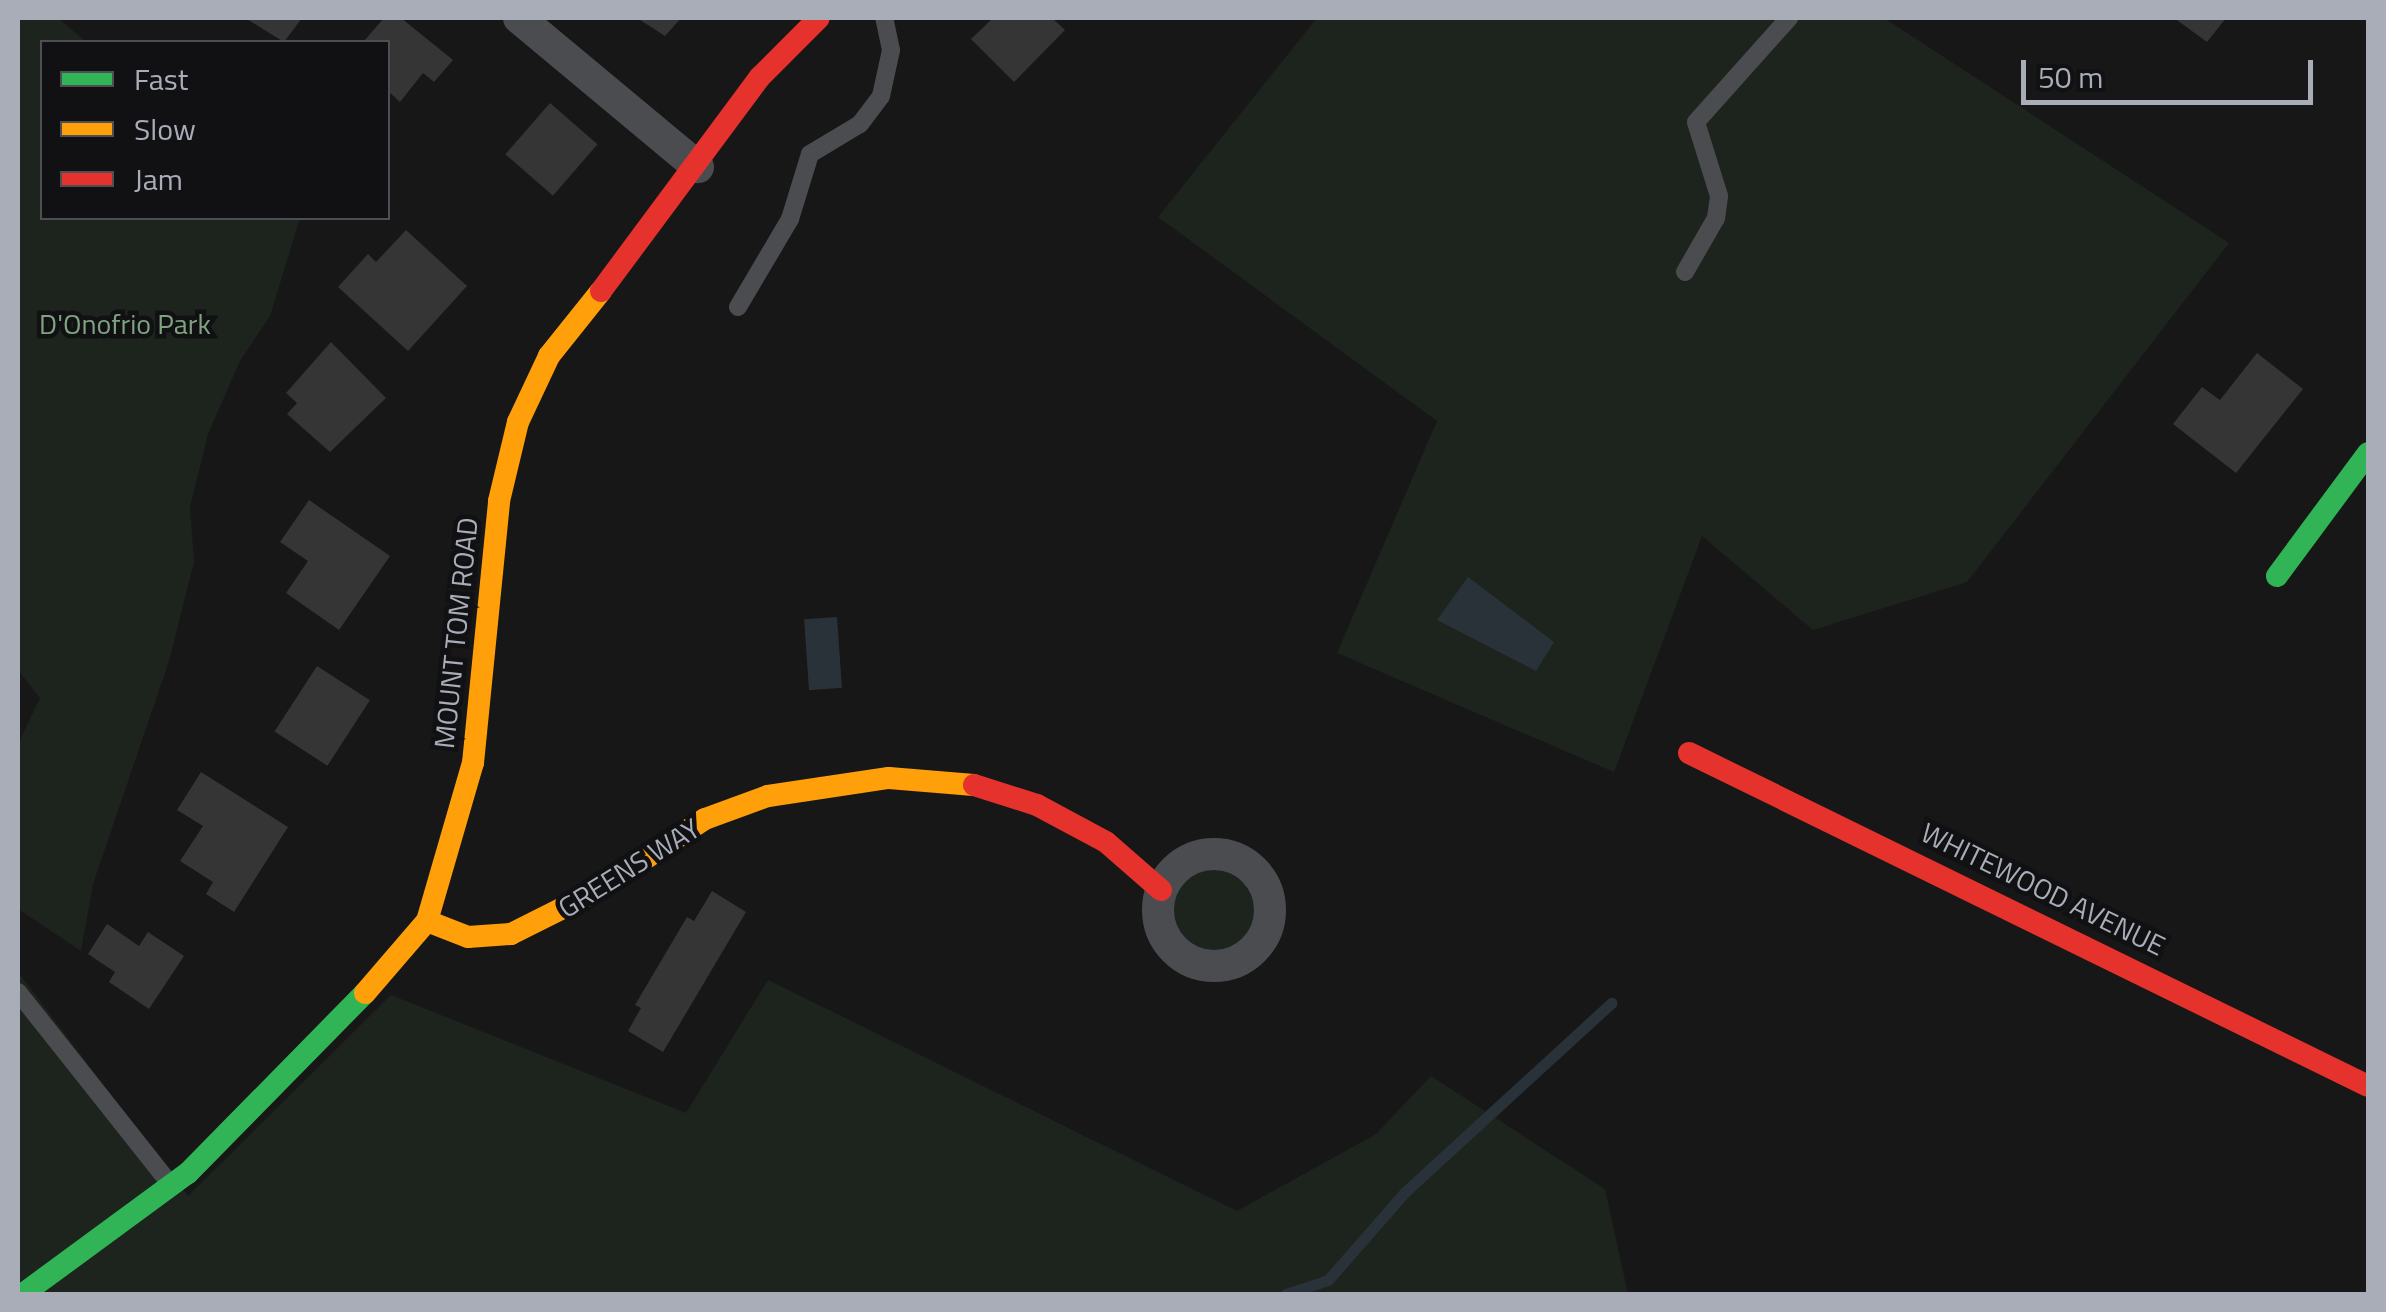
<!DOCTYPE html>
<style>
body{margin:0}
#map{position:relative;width:2386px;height:1312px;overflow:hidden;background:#171717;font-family:"Titillium Web",sans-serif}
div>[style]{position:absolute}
.green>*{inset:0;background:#1d241e}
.round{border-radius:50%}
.water>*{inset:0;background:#2a3239;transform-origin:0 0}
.stream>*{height:11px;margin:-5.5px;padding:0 5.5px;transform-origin:5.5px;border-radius:5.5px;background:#2a3239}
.building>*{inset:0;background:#353536;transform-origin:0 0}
.lane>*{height:18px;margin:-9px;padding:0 9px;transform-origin:9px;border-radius:9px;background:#4b4c50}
.street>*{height:32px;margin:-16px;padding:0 16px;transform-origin:16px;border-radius:16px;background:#4b4c50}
.street>.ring{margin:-16px;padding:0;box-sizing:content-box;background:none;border:32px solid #4b4c50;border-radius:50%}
.fast>*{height:22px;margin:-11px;padding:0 11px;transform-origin:11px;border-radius:11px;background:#30b455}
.slow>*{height:22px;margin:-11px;padding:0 11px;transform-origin:11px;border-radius:11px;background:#ff9f0a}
.jam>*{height:22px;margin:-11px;padding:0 11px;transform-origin:11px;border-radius:11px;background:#e5322d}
span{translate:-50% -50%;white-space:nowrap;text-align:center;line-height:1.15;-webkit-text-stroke:9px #111113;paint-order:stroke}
.park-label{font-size:28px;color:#7fa381}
.street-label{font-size:28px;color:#a8adb8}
.frame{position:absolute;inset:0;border:20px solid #a8adb8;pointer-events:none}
.legend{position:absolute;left:40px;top:40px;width:350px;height:180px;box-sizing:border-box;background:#111113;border:2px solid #4d4f55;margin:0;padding:12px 18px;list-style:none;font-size:30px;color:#a8adb8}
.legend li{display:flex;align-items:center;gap:20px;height:50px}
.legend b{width:50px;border:2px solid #4d4f55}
.scale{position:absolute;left:2021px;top:60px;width:292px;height:45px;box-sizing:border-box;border:5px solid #a8adb8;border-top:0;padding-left:12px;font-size:30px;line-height:35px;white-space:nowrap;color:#a8adb8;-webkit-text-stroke:8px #111113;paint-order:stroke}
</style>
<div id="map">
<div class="green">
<i style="clip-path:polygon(18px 18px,58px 18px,86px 42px,42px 42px,42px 218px,300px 218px,270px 316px,240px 361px,208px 434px,190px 507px,194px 562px,169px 661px,93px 884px,81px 951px,18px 909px,18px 744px,40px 698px,18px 670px)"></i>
<i style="clip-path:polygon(1317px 18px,1884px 18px,2229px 243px,1967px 582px,1813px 630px,1702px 536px,1614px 772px,1337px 653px,1437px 421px,1158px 217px)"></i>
<i class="round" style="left:1163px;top:862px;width:96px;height:96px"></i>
<i style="clip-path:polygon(18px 972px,188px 1196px,391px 995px,686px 1113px,768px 980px,1237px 1211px,1376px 1134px,1431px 1076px,1605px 1189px,1628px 1294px,18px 1294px)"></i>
</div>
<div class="water">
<i style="clip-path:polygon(1468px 577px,1554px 642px,1536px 671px,1437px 620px)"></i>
<i style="left:837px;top:617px;width:71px;height:33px;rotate:86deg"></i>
</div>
<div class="stream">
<i style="left:1286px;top:1294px;width:44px;rotate:-18.4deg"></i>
<i style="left:1328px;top:1280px;width:117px;rotate:-48.8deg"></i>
<i style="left:1405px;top:1192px;width:280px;rotate:-42.5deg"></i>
</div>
<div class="building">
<i style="clip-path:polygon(245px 18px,302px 18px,284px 42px)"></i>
<i style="clip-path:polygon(384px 18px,401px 18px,453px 60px,434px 82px,423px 73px,400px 102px,388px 91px,388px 42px,363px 42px)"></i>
<i style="clip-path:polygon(637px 18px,681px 18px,665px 36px)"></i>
<i style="clip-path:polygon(993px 18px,1052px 18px,1065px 30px,1014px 82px,971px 39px)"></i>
<i style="clip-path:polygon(2174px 18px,2226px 18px,2207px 42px)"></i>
<i style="left:550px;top:103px;width:63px;height:68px;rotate:41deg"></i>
<i style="clip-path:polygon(406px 230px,467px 286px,408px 351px,338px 287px,368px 254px,376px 262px)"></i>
<i style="clip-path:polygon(331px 342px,386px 398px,330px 452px,287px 414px,297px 403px,286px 393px)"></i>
<i style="clip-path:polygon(2257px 353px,2303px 389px,2236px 473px,2173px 424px,2202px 387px,2220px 400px)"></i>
<i style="clip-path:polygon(309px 500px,390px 556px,339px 630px,286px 593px,308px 561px,280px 542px)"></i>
<i style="left:317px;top:666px;width:63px;height:78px;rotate:33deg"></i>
<i style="clip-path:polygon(201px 772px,288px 827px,234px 912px,206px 894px,213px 882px,180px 861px,203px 826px,177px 810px)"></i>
<i style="clip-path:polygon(712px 891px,746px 912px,663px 1052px,628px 1031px,641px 1008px,635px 1005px,687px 917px,694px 921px)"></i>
<i style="clip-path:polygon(107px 924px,139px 946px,148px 932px,184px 956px,149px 1009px,109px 982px,115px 972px,88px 954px)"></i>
</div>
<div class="lane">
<i style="left:1685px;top:272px;width:62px;rotate:-60.1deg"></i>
<i style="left:1716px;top:218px;width:22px;rotate:-82deg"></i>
<i style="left:1719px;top:196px;width:77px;rotate:-107.3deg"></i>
<i style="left:1696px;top:122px;width:140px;rotate:-48.2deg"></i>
<i style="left:738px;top:307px;width:102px;rotate:-59.4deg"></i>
<i style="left:790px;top:219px;width:68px;rotate:-72.9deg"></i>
<i style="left:810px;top:154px;width:58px;rotate:-31deg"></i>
<i style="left:860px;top:124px;width:35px;rotate:-53deg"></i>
<i style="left:881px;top:96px;width:47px;rotate:-77.7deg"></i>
<i style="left:891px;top:50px;width:33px;rotate:-102deg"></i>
<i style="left:18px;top:992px;width:245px;rotate:51.6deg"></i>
</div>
<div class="street">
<i style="left:519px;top:18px;width:233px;rotate:39.8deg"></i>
<i class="ring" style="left:1158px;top:854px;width:80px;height:80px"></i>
</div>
<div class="fast">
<i style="left:2277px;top:576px;width:153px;rotate:-53.5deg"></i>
<i style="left:23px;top:1294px;width:205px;rotate:-36.3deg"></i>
<i style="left:188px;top:1173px;width:252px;rotate:-45.5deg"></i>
</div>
<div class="slow">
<i style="left:427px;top:921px;width:44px;rotate:21.3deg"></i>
<i style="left:468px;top:937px;width:43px;rotate:-4deg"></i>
<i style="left:511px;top:934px;width:94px;rotate:-26.6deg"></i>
<i style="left:595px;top:892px;width:132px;rotate:-33.6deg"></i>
<i style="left:705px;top:819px;width:67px;rotate:-20.1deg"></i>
<i style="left:768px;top:796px;width:122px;rotate:-8.5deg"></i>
<i style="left:889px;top:778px;width:85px;rotate:4.7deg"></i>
<i style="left:365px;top:993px;width:95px;rotate:-49.3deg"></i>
<i style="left:427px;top:921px;width:165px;rotate:-73.8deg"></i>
<i style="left:473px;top:763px;width:263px;rotate:-84.3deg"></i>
<i style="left:499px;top:501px;width:81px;rotate:-76.5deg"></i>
<i style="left:518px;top:422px;width:73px;rotate:-64.8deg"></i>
<i style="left:549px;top:356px;width:83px;rotate:-51.3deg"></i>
</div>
<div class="jam">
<i style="left:601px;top:291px;width:267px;rotate:-53.4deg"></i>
<i style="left:760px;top:77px;width:83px;rotate:-45deg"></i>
<i style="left:1689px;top:753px;width:756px;rotate:26.12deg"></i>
<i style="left:974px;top:785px;width:66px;rotate:17.6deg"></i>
<i style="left:1037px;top:805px;width:78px;rotate:28.2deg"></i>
<i style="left:1106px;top:842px;width:73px;rotate:41.1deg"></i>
</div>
<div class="park-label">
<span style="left:125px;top:324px">D'Onofrio Park</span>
</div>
<div class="street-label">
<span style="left:456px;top:633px;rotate:-84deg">MOUNT TOM ROAD</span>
<span style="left:629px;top:868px;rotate:-32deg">GREENS WAY</span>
<span style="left:2043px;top:889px;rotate:26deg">WHITEWOOD AVENUE</span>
</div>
<div class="frame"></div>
<ul class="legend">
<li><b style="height:12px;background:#30b455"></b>Fast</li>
<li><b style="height:12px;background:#ff9f0a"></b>Slow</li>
<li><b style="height:12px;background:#e5322d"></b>Jam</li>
</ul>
<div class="scale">50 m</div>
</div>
